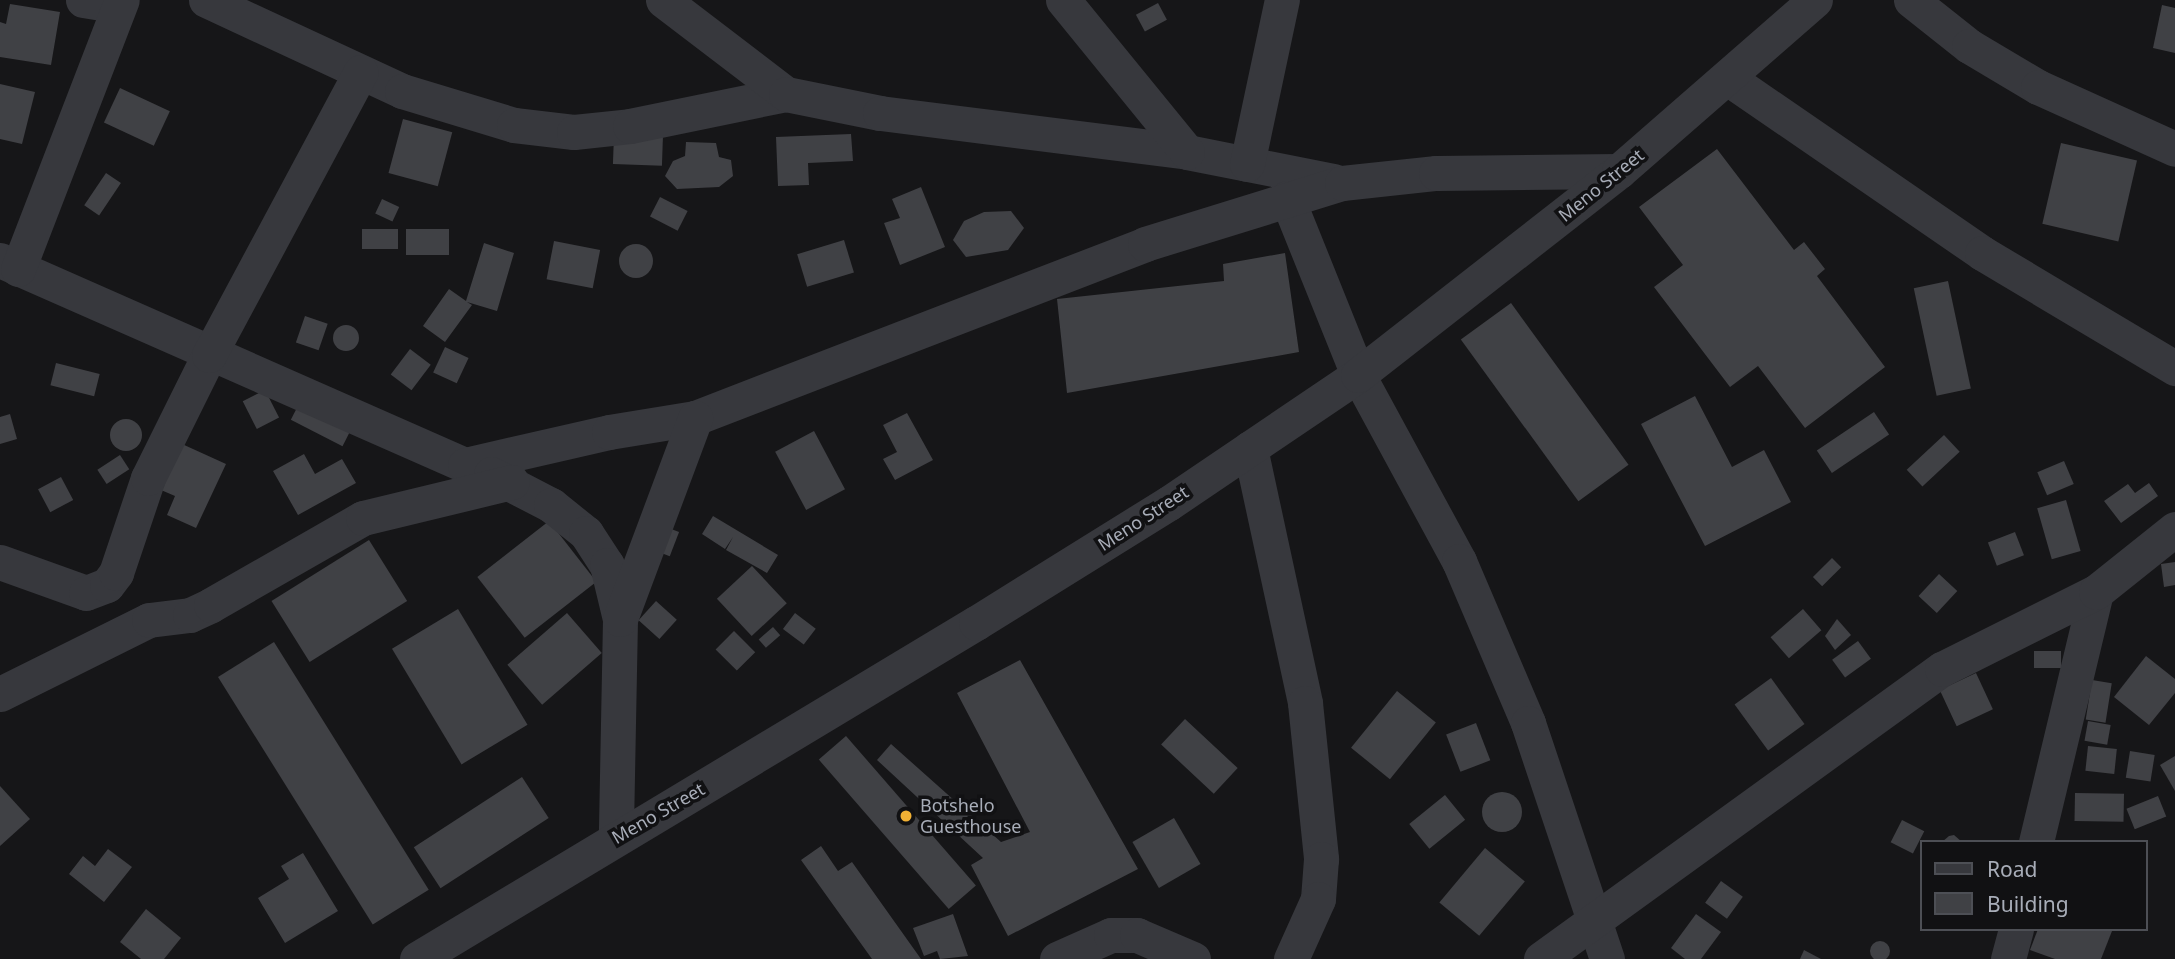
<!DOCTYPE html>
<style>
body{margin:0}
#map{position:relative;width:2175px;height:959px;overflow:hidden;background:#161618;font-family:"Noto Sans",sans-serif}
div>[style]{position:absolute}
.building>*{inset:0;background:#404145;transform-origin:0 0}
.round{border-radius:50%}
.minor>*{height:35px;margin:-17.5px;padding:0 17.5px;transform-origin:17.5px;border-radius:17.5px;background:#37383d}
.dots>*{width:19px;height:19px;translate:-50% -50%;box-sizing:border-box;border:4px solid #111113;border-radius:50%}
span{translate:-50% -50%;white-space:nowrap;text-align:center;line-height:1.15;-webkit-text-stroke:7px #111113;paint-order:stroke}
.street-label{font-size:18px;color:#a8adb8}
.poi-label{font-size:18px;color:#a8adb8}
.left{translate:0 -50%;text-align:left}
.legend{position:absolute;left:1920px;top:840px;width:228px;height:91px;box-sizing:border-box;background:#111113;border:2px solid #4d4f55;margin:0;padding:9px 12px;list-style:none;font-size:21px;color:#a8adb8}
.legend li{display:flex;align-items:center;gap:14px;height:35px}
.legend b{width:35px;border:2px solid #4d4f55}
</style>
<div id="map">
<div class="building">
<i style="left:1158px;top:3px;width:19px;height:25px;rotate:62deg"></i>
<i style="clip-path:polygon(10px 4px,60px 12px,51px 65px,0 57px,0 22px,6px 24px)"></i>
<i style="clip-path:polygon(2162px 5px,2175px 8px,2175px 53px,2153px 48px)"></i>
<i style="clip-path:polygon(0 84px,35px 92px,22px 144px,0 139px)"></i>
<i style="left:120px;top:88px;width:55px;height:38px;rotate:25deg"></i>
<i style="left:403px;top:119px;width:51px;height:56px;rotate:15deg"></i>
<i style="left:614px;top:134px;width:49px;height:30px;rotate:2deg"></i>
<i style="clip-path:polygon(851px 134px,853px 161px,808px 163px,809px 185px,778px 186px,776px 137px)"></i>
<i style="clip-path:polygon(686px 142px,716px 143px,719px 157px,731px 160px,733px 176px,719px 187px,677px 189px,665px 176px,673px 161px,685px 156px)"></i>
<i style="left:2061px;top:143px;width:78px;height:83px;rotate:13deg"></i>
<i style="clip-path:polygon(1717px 149px,1794px 250px,1804px 242px,1825px 269px,1817px 276px,1885px 367px,1805px 428px,1758px 366px,1730px 387px,1654px 287px,1683px 265px,1639px 207px)"></i>
<i style="left:106px;top:173px;width:18px;height:39px;rotate:34deg"></i>
<i style="clip-path:polygon(921px 187px,945px 247px,900px 265px,884px 223px,900px 218px,892px 199px)"></i>
<i style="left:660px;top:197px;width:31px;height:22px;rotate:27deg"></i>
<i style="left:382px;top:199px;width:19px;height:16px;rotate:25deg"></i>
<i style="clip-path:polygon(1011px 211px,1024px 228px,1008px 250px,966px 257px,953px 240px,964px 221px,984px 212px)"></i>
<i style="left:362px;top:229px;width:36px;height:20px"></i>
<i style="left:406px;top:229px;width:43px;height:26px"></i>
<i style="left:844px;top:240px;width:34px;height:49px;rotate:73deg"></i>
<i style="left:554px;top:241px;width:47px;height:39px;rotate:11deg"></i>
<i style="clip-path:polygon(484px 243px,514px 253px,497px 311px,467px 302px,472px 305px,445px 342px,423px 326px,449px 289px,466px 301px)"></i>
<i class="round" style="left:619px;top:244px;width:34px;height:34px"></i>
<i style="clip-path:polygon(1285px 253px,1299px 352px,1067px 393px,1057px 299px,1224px 281px,1223px 264px)"></i>
<i style="left:1948px;top:281px;width:110px;height:35px;rotate:78deg"></i>
<i style="left:1511px;top:303px;width:200px;height:62px;rotate:54deg"></i>
<i style="left:305px;top:316px;width:24px;height:28px;rotate:19deg"></i>
<i class="round" style="left:333px;top:325px;width:26px;height:26px"></i>
<i style="left:445px;top:347px;width:26px;height:28px;rotate:25deg"></i>
<i style="left:410px;top:349px;width:26px;height:32px;rotate:37deg"></i>
<i style="left:56px;top:363px;width:45px;height:23px;rotate:14deg"></i>
<i style="left:265px;top:390px;width:31px;height:25px;rotate:63deg"></i>
<i style="left:304px;top:394px;width:58px;height:29px;rotate:27deg"></i>
<i style="clip-path:polygon(1695px 396px,1732px 467px,1764px 450px,1791px 502px,1705px 546px,1641px 424px)"></i>
<i style="left:1874px;top:412px;width:27px;height:69px;rotate:56deg"></i>
<i style="clip-path:polygon(907px 413px,933px 460px,895px 480px,883px 459px,897px 452px,883px 425px)"></i>
<i style="clip-path:polygon(10px 414px,17px 439px,0 444px,0 417px)"></i>
<i class="round" style="left:110px;top:419px;width:32px;height:32px"></i>
<i style="left:814px;top:431px;width:66px;height:44px;rotate:62deg"></i>
<i style="left:1944px;top:435px;width:23px;height:51px;rotate:47deg"></i>
<i style="clip-path:polygon(182px 444px,226px 464px,196px 528px,167px 515px,175px 496px,161px 490px)"></i>
<i style="clip-path:polygon(304px 454px,315px 474px,342px 459px,356px 483px,298px 515px,273px 471px)"></i>
<i style="left:120px;top:455px;width:17px;height:27px;rotate:57deg"></i>
<i style="left:2064px;top:461px;width:25px;height:29px;rotate:67deg"></i>
<i style="left:61px;top:477px;width:26px;height:26px;rotate:62deg"></i>
<i style="clip-path:polygon(2149px 483px,2158px 496px,2121px 523px,2104px 501px,2128px 484px,2135px 493px)"></i>
<i style="left:2066px;top:500px;width:53px;height:30px;rotate:74deg"></i>
<i style="clip-path:polygon(713px 516px,778px 555px,767px 573px,726px 550px,733px 537px,725px 549px,702px 534px)"></i>
<i style="left:549px;top:521px;width:77px;height:91px;rotate:52deg"></i>
<i style="left:666px;top:527px;width:14px;height:26px;rotate:21deg"></i>
<i style="left:2015px;top:532px;width:25px;height:29px;rotate:69deg"></i>
<i style="left:369px;top:540px;width:72px;height:115px;rotate:58deg"></i>
<i style="left:1832px;top:558px;width:13px;height:27px;rotate:45deg"></i>
<i style="clip-path:polygon(2175px 562px,2175px 585px,2164px 587px,2161px 564px)"></i>
<i style="left:752px;top:566px;width:51px;height:48px;rotate:47deg"></i>
<i style="left:1939px;top:574px;width:25px;height:30px;rotate:43deg"></i>
<i style="left:656px;top:601px;width:28px;height:26px;rotate:42deg"></i>
<i style="left:458px;top:609px;width:135px;height:77px;rotate:59deg"></i>
<i style="left:1803px;top:609px;width:28px;height:43px;rotate:49deg"></i>
<i style="left:567px;top:613px;width:53px;height:79px;rotate:49deg"></i>
<i style="left:795px;top:613px;width:26px;height:20px;rotate:37deg"></i>
<i style="clip-path:polygon(1837px 619px,1851px 635px,1835px 650px,1825px 636px)"></i>
<i style="left:773px;top:627px;width:11px;height:19px;rotate:49deg"></i>
<i style="left:734px;top:631px;width:30px;height:26px;rotate:45deg"></i>
<i style="left:1858px;top:641px;width:22px;height:32px;rotate:54deg"></i>
<i style="left:274px;top:642px;width:292px;height:66px;rotate:58deg"></i>
<i style="left:2061px;top:651px;width:17px;height:27px;rotate:90deg"></i>
<i style="clip-path:polygon(2146px 656px,2175px 679px,2175px 693px,2149px 725px,2114px 697px)"></i>
<i style="clip-path:polygon(1020px 660px,1138px 869px,1008px 936px,971px 865px,983px 858px,877px 760px,891px 744px,1001px 842px,1030px 832px,957px 693px)"></i>
<i style="left:1976px;top:673px;width:40px;height:40px;rotate:65deg"></i>
<i style="left:1771px;top:678px;width:57px;height:45px;rotate:54deg"></i>
<i style="left:2092px;top:680px;width:20px;height:40px;rotate:9deg"></i>
<i style="left:1397px;top:691px;width:50px;height:73px;rotate:39deg"></i>
<i style="left:1185px;top:719px;width:72px;height:35px;rotate:43deg"></i>
<i style="left:2088px;top:721px;width:23px;height:20px;rotate:10deg"></i>
<i style="left:1476px;top:723px;width:40px;height:32px;rotate:69deg"></i>
<i style="left:846px;top:736px;width:198px;height:36px;rotate:49deg"></i>
<i style="left:2088px;top:746px;width:29px;height:25px;rotate:6deg"></i>
<i style="left:2130px;top:751px;width:25px;height:27px;rotate:9deg"></i>
<i style="clip-path:polygon(2175px 756px,2175px 791px,2160px 765px)"></i>
<i style="left:522px;top:777px;width:49px;height:129px;rotate:57deg"></i>
<i style="clip-path:polygon(0 786px,30px 819px,0 846px)"></i>
<i class="round" style="left:1482px;top:792px;width:40px;height:40px"></i>
<i style="left:2075px;top:793px;width:49px;height:28px;rotate:1deg"></i>
<i style="left:1445px;top:795px;width:32px;height:46px;rotate:51deg"></i>
<i style="left:2158px;top:796px;width:22px;height:34px;rotate:68deg"></i>
<i style="left:1174px;top:818px;width:53px;height:48px;rotate:60deg"></i>
<i style="left:1902px;top:820px;width:25px;height:25px;rotate:27deg"></i>
<i style="clip-path:polygon(1954px 835px,1962px 842px,1942px 842px,1949px 836px)"></i>
<i style="clip-path:polygon(821px 846px,838px 871px,852px 862px,921px 959px,872px 959px,801px 860px)"></i>
<i style="left:1485px;top:848px;width:52px;height:71px;rotate:40deg"></i>
<i style="clip-path:polygon(108px 849px,132px 867px,104px 902px,69px 874px,83px 856px,95px 866px)"></i>
<i style="clip-path:polygon(303px 853px,338px 911px,285px 943px,258px 898px,289px 879px,281px 866px)"></i>
<i style="left:1721px;top:881px;width:27px;height:27px;rotate:36deg"></i>
<i style="clip-path:polygon(146px 909px,181px 938px,164px 959px,141px 959px,120px 942px)"></i>
<i style="clip-path:polygon(953px 914px,968px 956px,940px 959px,937px 951px,924px 956px,913px 928px)"></i>
<i style="clip-path:polygon(1696px 914px,1721px 932px,1701px 959px,1685px 959px,1671px 948px)"></i>
<i style="clip-path:polygon(2038px 929px,2108px 929px,2112px 931px,2101px 959px,2055px 959px,2030px 950px)"></i>
<i class="round" style="left:1870px;top:941px;width:20px;height:20px"></i>
<i style="clip-path:polygon(1804px 950px,1821px 959px,1800px 959px)"></i>
</div>
<div class="minor">
<i style="left:83px;top:0;width:36px;rotate:9deg"></i>
<i style="left:206px;top:0;width:216px;rotate:24.9deg"></i>
<i style="left:402px;top:91px;width:117px;rotate:16.9deg"></i>
<i style="left:514px;top:125px;width:60px;rotate:6.7deg"></i>
<i style="left:574px;top:132px;width:56px;rotate:-6.1deg"></i>
<i style="left:630px;top:126px;width:159px;rotate:-11.6deg"></i>
<i style="left:663px;top:0;width:155px;rotate:37.4deg"></i>
<i style="left:786px;top:94px;width:96px;rotate:11.4deg"></i>
<i style="left:880px;top:113px;width:309px;rotate:7.2deg"></i>
<i style="left:1187px;top:152px;width:150px;rotate:11.2deg"></i>
<i style="left:1063px;top:0;width:196px;rotate:50.8deg"></i>
<i style="left:1911px;top:0;width:74px;rotate:38.4deg"></i>
<i style="left:1969px;top:46px;width:80px;rotate:30.7deg"></i>
<i style="left:2038px;top:87px;width:150px;rotate:24.3deg"></i>
<i style="left:1729px;top:79px;width:307px;rotate:34.5deg"></i>
<i style="left:1982px;top:253px;width:225px;rotate:30.8deg"></i>
<i style="left:1247px;top:164px;width:168px;rotate:-78deg"></i>
<i style="left:1287px;top:198px;width:191px;rotate:68.1deg"></i>
<i style="left:1358px;top:375px;width:212px;rotate:61.5deg"></i>
<i style="left:1459px;top:561px;width:176px;rotate:66.9deg"></i>
<i style="left:1528px;top:723px;width:249px;rotate:71.5deg"></i>
<i style="left:0;top:260px;width:508px;rotate:23.79deg"></i>
<i style="left:465px;top:465px;width:148px;rotate:-12.9deg"></i>
<i style="left:609px;top:432px;width:87px;rotate:-9.2deg"></i>
<i style="left:695px;top:418px;width:482px;rotate:-21.1deg"></i>
<i style="left:1145px;top:244px;width:206px;rotate:-17.2deg"></i>
<i style="left:1342px;top:183px;width:95px;rotate:-6.1deg"></i>
<i style="left:1436px;top:173px;width:183px;rotate:-0.6deg"></i>
<i style="left:18px;top:269px;width:288px;rotate:-68.9deg"></i>
<i style="left:1250px;top:448px;width:261px;rotate:77.8deg"></i>
<i style="left:1305px;top:703px;width:157px;rotate:84.1deg"></i>
<i style="left:1321px;top:859px;width:40px;rotate:94.3deg"></i>
<i style="left:1318px;top:899px;width:66px;rotate:114.2deg"></i>
<i style="left:491px;top:474px;width:68px;rotate:27.3deg"></i>
<i style="left:551px;top:505px;width:45px;rotate:38.7deg"></i>
<i style="left:586px;top:533px;width:38px;rotate:57deg"></i>
<i style="left:607px;top:565px;width:56px;rotate:76.5deg"></i>
<i style="left:620px;top:619px;width:217px;rotate:91.1deg"></i>
<i style="left:0;top:562px;width:91px;rotate:19.8deg"></i>
<i style="left:86px;top:593px;width:22px;rotate:-21deg"></i>
<i style="left:107px;top:585px;width:15px;rotate:-53deg"></i>
<i style="left:116px;top:573px;width:100px;rotate:-71.4deg"></i>
<i style="left:148px;top:478px;width:137px;rotate:-63.6deg"></i>
<i style="left:209px;top:355px;width:321px;rotate:-61.8deg"></i>
<i style="left:620px;top:619px;width:215px;rotate:-69.5deg"></i>
<i style="left:0;top:694px;width:166px;rotate:-26.4deg"></i>
<i style="left:149px;top:620px;width:41px;rotate:-7deg"></i>
<i style="left:190px;top:615px;width:23px;rotate:-25deg"></i>
<i style="left:211px;top:605px;width:175px;rotate:-29.8deg"></i>
<i style="left:363px;top:518px;width:153px;rotate:-13.6deg"></i>
<i style="left:2036px;top:842px;width:257px;rotate:-76.5deg"></i>
<i style="left:417px;top:959px;width:652px;rotate:-31.01deg"></i>
<i style="left:976px;top:623px;width:227px;rotate:-31.9deg"></i>
<i style="left:1169px;top:503px;width:228px;rotate:-34.1deg"></i>
<i style="left:1358px;top:375px;width:331px;rotate:-38deg"></i>
<i style="left:1619px;top:171px;width:260px;rotate:-41.1deg"></i>
<i style="left:1057px;top:959px;width:59px;rotate:-24deg"></i>
<i style="left:1111px;top:935px;width:26px"></i>
<i style="left:1137px;top:935px;width:61px;rotate:23.2deg"></i>
<i style="left:1541px;top:959px;width:495px;rotate:-35.9deg"></i>
<i style="left:1942px;top:669px;width:172px;rotate:-26.6deg"></i>
<i style="left:2096px;top:592px;width:101px;rotate:-38.6deg"></i>
<i style="left:2008px;top:959px;width:31px;rotate:-75deg"></i>
</div>
<div class="dots">
<i style="left:906px;top:816px;background:#f2b134"></i>
</div>
<div class="street-label">
<span style="left:1601px;top:185px;rotate:-39deg">Meno Street</span>
<span style="left:1143px;top:518px;rotate:-33deg">Meno Street</span>
<span style="left:658px;top:813px;rotate:-30deg">Meno Street</span>
</div>
<div class="poi-label">
<span class="left" style="left:920px;top:816px">Botshelo<br>Guesthouse</span>
</div>
<ul class="legend">
<li><b style="height:9px;background:#37383d"></b>Road</li>
<li><b style="height:19px;background:#404145"></b>Building</li>
</ul>
</div>
